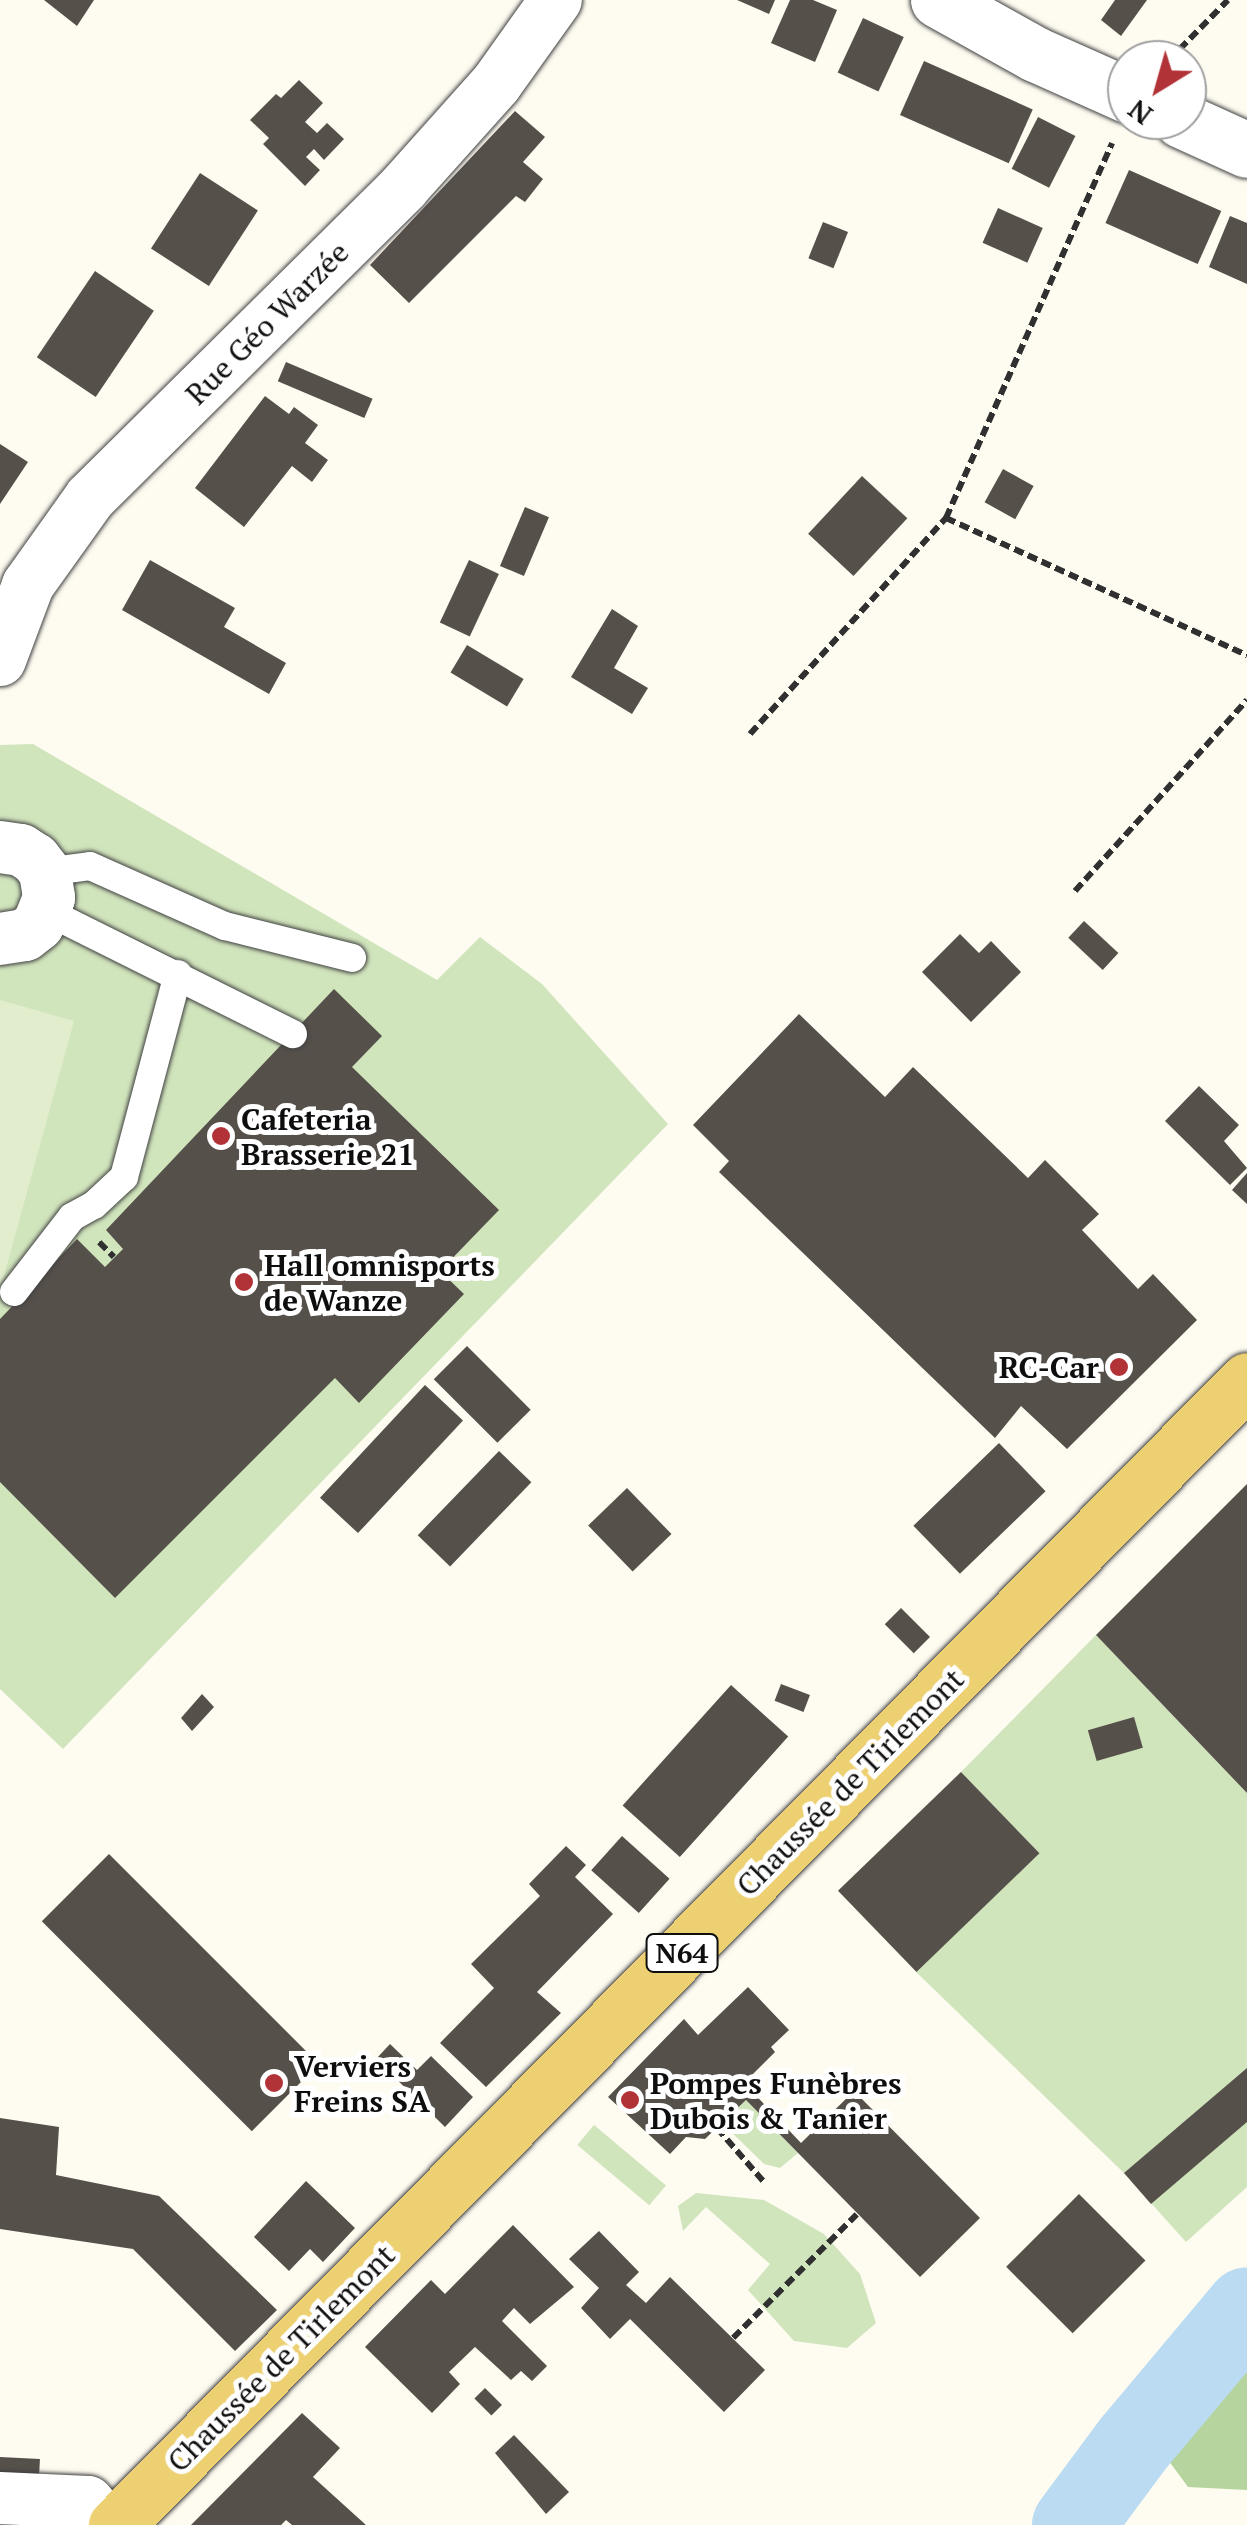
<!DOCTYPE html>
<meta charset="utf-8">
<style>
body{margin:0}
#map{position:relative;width:1247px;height:2525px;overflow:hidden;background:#fefbf1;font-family:"PT Serif",serif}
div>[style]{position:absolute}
.green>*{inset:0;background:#d1e5bd;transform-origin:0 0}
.forest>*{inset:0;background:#b6d59e}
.pitch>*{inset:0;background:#e2edce}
.river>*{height:82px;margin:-41px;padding:0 41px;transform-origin:41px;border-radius:41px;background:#badbf1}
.building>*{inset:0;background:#56504b;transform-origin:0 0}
.path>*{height:6px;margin-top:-3px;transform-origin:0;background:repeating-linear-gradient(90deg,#303030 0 10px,transparent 0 15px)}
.roads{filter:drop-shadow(0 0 2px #414141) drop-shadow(0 0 2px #414141)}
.service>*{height:28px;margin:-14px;padding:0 14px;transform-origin:14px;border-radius:14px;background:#fff}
.minor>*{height:52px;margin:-26px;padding:0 26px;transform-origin:26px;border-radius:26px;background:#fff}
.tertiary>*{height:55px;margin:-27.5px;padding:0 27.5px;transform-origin:27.5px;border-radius:27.5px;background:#fff}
.primary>*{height:55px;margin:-27.5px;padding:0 27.5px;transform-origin:27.5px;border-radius:27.5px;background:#ecd072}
.dots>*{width:28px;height:28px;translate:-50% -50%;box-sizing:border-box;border:5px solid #fff;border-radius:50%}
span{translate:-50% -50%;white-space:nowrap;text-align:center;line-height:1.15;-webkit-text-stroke:10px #fff;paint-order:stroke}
.shield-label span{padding:2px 8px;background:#fff;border:2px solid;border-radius:8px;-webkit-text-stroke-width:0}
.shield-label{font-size:28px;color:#0e0e0e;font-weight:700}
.street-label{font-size:30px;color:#0e0e0e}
.poi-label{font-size:30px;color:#0e0e0e;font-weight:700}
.left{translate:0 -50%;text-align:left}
.right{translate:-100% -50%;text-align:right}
.north{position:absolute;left:1107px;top:40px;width:100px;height:100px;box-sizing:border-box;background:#fff;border:2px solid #9f9f9f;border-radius:50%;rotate:217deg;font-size:28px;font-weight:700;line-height:40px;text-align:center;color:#0e0e0e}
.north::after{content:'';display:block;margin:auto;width:35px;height:45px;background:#b23337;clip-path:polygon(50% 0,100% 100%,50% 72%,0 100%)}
</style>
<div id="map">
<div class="green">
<i style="clip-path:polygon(33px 744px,437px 980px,480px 937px,542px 984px,668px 1124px,63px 1749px,0 1689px,0 745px)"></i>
<i style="clip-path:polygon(1096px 1635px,1247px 1793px,1247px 2187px,1186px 2242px,1124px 2173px,916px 1972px,1039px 1853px,961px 1772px)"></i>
<i style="clip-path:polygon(746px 2100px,798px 2153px,780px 2168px,764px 2164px,722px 2123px)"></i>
<i style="left:594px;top:2125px;width:94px;height:26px;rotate:40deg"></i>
<i style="clip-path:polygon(696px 2193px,764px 2200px,824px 2234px,860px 2274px,876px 2323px,847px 2348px,794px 2341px,748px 2290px,770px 2264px,706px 2207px,683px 2231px,678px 2206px)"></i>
</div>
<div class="forest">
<i style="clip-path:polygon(1247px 2367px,1247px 2490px,1188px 2487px,1166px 2457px)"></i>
</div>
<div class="pitch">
<i style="clip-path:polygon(0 1000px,74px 1021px,2px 1283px,0 1283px)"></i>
</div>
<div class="river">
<i style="left:1073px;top:2525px;width:101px;rotate:-53.5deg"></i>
<i style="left:1133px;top:2444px;width:177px;rotate:-50deg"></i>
</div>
<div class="building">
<i style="clip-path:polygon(44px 0,94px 0,77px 26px)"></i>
<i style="clip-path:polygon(737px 0,775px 0,769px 14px)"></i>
<i style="clip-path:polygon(790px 0,813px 0,837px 10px,815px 62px,771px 43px)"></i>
<i style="clip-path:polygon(1115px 0,1147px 0,1121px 36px,1101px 20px)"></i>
<i style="left:863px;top:18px;width:45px;height:60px;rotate:25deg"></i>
<i style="left:924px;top:61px;width:119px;height:59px;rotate:24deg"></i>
<i style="clip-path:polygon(299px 80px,323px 103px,305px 122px,317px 133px,327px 123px,344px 139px,324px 160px,314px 149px,306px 157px,320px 170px,305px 186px,263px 144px,269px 138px,250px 120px,276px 94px,281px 98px)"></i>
<i style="clip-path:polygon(515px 111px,545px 137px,523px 162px,543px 179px,525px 202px,516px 196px,409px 303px,370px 265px)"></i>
<i style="left:1038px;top:117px;width:42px;height:58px;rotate:27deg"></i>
<i style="left:1129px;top:170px;width:101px;height:58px;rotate:24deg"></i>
<i style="left:200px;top:173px;width:69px;height:90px;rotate:33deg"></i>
<i style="left:998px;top:208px;width:49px;height:38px;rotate:24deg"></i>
<i style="clip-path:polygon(1230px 216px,1247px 223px,1247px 284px,1209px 267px)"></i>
<i style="left:823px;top:222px;width:27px;height:39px;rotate:22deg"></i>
<i style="left:95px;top:271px;width:71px;height:104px;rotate:34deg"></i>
<i style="left:286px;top:362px;width:94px;height:21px;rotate:23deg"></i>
<i style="clip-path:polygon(265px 396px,289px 414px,294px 407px,318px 425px,305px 443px,328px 460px,312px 482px,292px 466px,244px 527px,195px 488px)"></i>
<i style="clip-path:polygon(0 444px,28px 462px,0 504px)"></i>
<i style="left:1003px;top:469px;width:35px;height:38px;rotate:29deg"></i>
<i style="left:862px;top:476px;width:62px;height:79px;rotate:43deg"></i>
<i style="left:525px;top:507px;width:26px;height:64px;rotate:23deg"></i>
<i style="clip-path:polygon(150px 560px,235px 608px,224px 627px,286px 663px,269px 694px,122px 610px)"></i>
<i style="left:469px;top:560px;width:33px;height:69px;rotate:25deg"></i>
<i style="clip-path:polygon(612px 609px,638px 626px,614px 668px,648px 688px,632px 714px,571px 677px)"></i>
<i style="left:467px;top:645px;width:66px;height:32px;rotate:31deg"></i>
<i style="left:1084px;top:921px;width:47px;height:23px;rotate:43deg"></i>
<i style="clip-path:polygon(960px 934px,979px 953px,991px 941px,1021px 972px,971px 1022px,922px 972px)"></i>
<i style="clip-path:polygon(334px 989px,382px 1036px,352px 1067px,499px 1210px,440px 1271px,464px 1294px,359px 1403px,335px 1378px,115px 1598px,0 1482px,0 1319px,77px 1239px,105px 1267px,123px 1249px,106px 1230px)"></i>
<i style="clip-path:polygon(799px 1014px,885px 1097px,913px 1067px,1028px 1178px,1045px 1160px,1099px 1214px,1082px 1230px,1138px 1289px,1153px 1274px,1197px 1320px,1067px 1449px,1021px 1406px,995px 1438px,719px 1172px,729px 1161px,693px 1125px)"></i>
<i style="clip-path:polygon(1199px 1086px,1239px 1125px,1224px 1141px,1247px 1168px,1230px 1185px,1165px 1121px)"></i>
<i style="clip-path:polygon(1247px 1173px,1247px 1204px,1232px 1190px)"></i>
<i style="left:467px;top:1346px;width:90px;height:47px;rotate:45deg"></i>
<i style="left:425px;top:1385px;width:52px;height:154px;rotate:43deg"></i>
<i style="left:999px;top:1443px;width:67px;height:119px;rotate:46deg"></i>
<i style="left:499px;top:1451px;width:45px;height:117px;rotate:44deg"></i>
<i style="clip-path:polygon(1247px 1484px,1247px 1793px,1096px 1635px)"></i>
<i style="left:627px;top:1488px;width:64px;height:54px;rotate:46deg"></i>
<i style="left:901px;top:1608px;width:41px;height:23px;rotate:45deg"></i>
<i style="left:781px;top:1684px;width:31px;height:18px;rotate:21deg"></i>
<i style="left:731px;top:1685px;width:77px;height:162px;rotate:42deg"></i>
<i style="clip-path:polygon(202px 1694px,214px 1707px,192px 1731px,181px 1718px)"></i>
<i style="left:1134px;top:1717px;width:32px;height:48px;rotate:74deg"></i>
<i style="left:961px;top:1772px;width:113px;height:171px;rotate:46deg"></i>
<i style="left:622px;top:1836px;width:64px;height:46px;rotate:42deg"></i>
<i style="clip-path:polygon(566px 1846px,586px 1865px,575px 1877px,613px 1914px,537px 1992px,561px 2013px,486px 2087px,440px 2043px,494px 1988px,471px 1964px,540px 1896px,529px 1884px)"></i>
<i style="left:109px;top:1854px;width:297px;height:95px;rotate:45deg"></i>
<i style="clip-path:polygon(748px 1987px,789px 2030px,771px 2047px,775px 2052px,744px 2083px,801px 2143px,854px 2091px,980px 2218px,920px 2277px,746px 2100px,705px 2139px,686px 2137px,670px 2154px,608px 2097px,684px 2019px,698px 2035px)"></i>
<i style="clip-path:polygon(390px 2044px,417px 2070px,431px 2056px,473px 2097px,445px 2127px,376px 2059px)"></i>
<i style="clip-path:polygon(1247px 2068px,1247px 2122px,1151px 2204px,1124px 2173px)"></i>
<i style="clip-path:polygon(0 2118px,59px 2127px,56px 2175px,159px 2196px,277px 2310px,235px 2351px,133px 2249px,0 2229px)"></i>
<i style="clip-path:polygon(306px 2181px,355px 2228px,323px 2262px,310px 2249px,289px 2271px,254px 2237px)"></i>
<i style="left:1079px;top:2194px;width:94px;height:103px;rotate:45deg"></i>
<i style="clip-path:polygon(513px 2225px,574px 2287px,530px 2324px,514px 2308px,502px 2321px,547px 2366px,532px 2381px,521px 2371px,511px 2380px,475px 2347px,449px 2372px,460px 2384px,432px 2413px,365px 2347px,431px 2280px,445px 2294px)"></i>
<i style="clip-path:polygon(599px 2231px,639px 2272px,626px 2285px,646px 2303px,670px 2277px,765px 2370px,724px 2412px,630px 2319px,610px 2339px,581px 2308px,599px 2288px,569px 2259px)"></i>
<i style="left:485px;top:2388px;width:24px;height:15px;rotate:45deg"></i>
<i style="clip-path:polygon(302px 2413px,340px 2448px,313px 2477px,366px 2525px,292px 2525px,286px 2520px,281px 2525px,191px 2525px)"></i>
<i style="clip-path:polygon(514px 2435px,569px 2492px,546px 2514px,495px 2453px)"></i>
<i style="left:0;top:2457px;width:40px;height:20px;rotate:3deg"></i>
</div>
<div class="path">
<i style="left:1169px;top:60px;width:84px;rotate:-45.5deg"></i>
<i style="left:946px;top:518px;width:331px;rotate:24.5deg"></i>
<i style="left:750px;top:734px;width:292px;rotate:-47.8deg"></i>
<i style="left:946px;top:518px;width:410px;rotate:-66.1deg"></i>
<i style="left:1075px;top:891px;width:257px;rotate:-48deg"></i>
<i style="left:99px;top:1242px;width:21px;rotate:45deg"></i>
<i style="left:717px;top:2128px;width:72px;rotate:49deg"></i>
<i style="left:733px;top:2338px;width:175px;rotate:-45deg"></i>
</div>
<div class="roads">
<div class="service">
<i style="left:45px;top:872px;width:45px;rotate:-7.6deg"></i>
<i style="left:90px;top:866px;width:148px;rotate:24deg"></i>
<i style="left:225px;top:926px;width:131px;rotate:14.1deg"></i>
<i style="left:46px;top:911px;width:276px;rotate:26.5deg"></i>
<i style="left:14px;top:1292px;width:95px;rotate:-52.3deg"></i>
<i style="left:72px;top:1217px;width:25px;rotate:-29deg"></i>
<i style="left:94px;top:1205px;width:41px;rotate:-43deg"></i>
<i style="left:124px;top:1177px;width:210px;rotate:-75.1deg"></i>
</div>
<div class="minor">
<i style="left:0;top:660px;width:80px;rotate:-69.5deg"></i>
<i style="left:28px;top:585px;width:107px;rotate:-54.5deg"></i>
<i style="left:90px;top:498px;width:441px;rotate:-44.7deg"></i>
<i style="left:403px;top:188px;width:140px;rotate:-48.2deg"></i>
<i style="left:496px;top:84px;width:103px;rotate:-54.5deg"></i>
<i style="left:0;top:847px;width:21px;rotate:8deg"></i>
<i style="left:21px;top:850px;width:17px;rotate:33deg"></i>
<i style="left:35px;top:859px;width:16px;rotate:52deg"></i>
<i style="left:45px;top:872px;width:26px;rotate:81deg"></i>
<i style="left:49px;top:898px;width:29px;rotate:112deg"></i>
<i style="left:38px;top:925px;width:16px;rotate:142deg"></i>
<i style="left:25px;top:935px;width:25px;rotate:171deg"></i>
<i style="left:0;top:2498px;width:88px;rotate:2.6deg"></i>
<i style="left:88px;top:2502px;width:30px;rotate:50deg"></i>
</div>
<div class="tertiary">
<i style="left:938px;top:0;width:111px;rotate:29.1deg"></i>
<i style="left:1035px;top:54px;width:101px;rotate:24deg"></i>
<i style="left:1181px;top:120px;width:72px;rotate:24.4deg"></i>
</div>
<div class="primary">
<i style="left:116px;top:2525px;width:1609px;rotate:-45.35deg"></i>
</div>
</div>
<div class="dots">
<i style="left:221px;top:1136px;background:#b23337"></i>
<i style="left:244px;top:1282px;background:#b23337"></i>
<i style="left:1119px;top:1367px;background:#b23337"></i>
<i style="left:274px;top:2083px;background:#b23337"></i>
<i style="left:630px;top:2100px;background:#b23337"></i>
</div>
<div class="shield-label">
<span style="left:682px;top:1953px">N64</span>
</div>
<div class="street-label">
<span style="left:267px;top:323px;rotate:-45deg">Rue Géo Warzée</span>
<span style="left:850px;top:1782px;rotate:-45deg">Chaussée de Tirlemont</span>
<span style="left:281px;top:2358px;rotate:-45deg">Chaussée de Tirlemont</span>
</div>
<div class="poi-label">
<span class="left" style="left:241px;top:1136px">Cafeteria<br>Brasserie 21</span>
<span class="left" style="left:264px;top:1282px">Hall omnisports<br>de Wanze</span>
<span class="right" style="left:1099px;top:1367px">RC-Car</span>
<span class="left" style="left:294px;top:2083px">Verviers<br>Freins SA</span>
<span class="left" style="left:650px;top:2100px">Pompes Funèbres<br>Dubois &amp; Tanier</span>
</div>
<div class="north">N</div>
</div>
